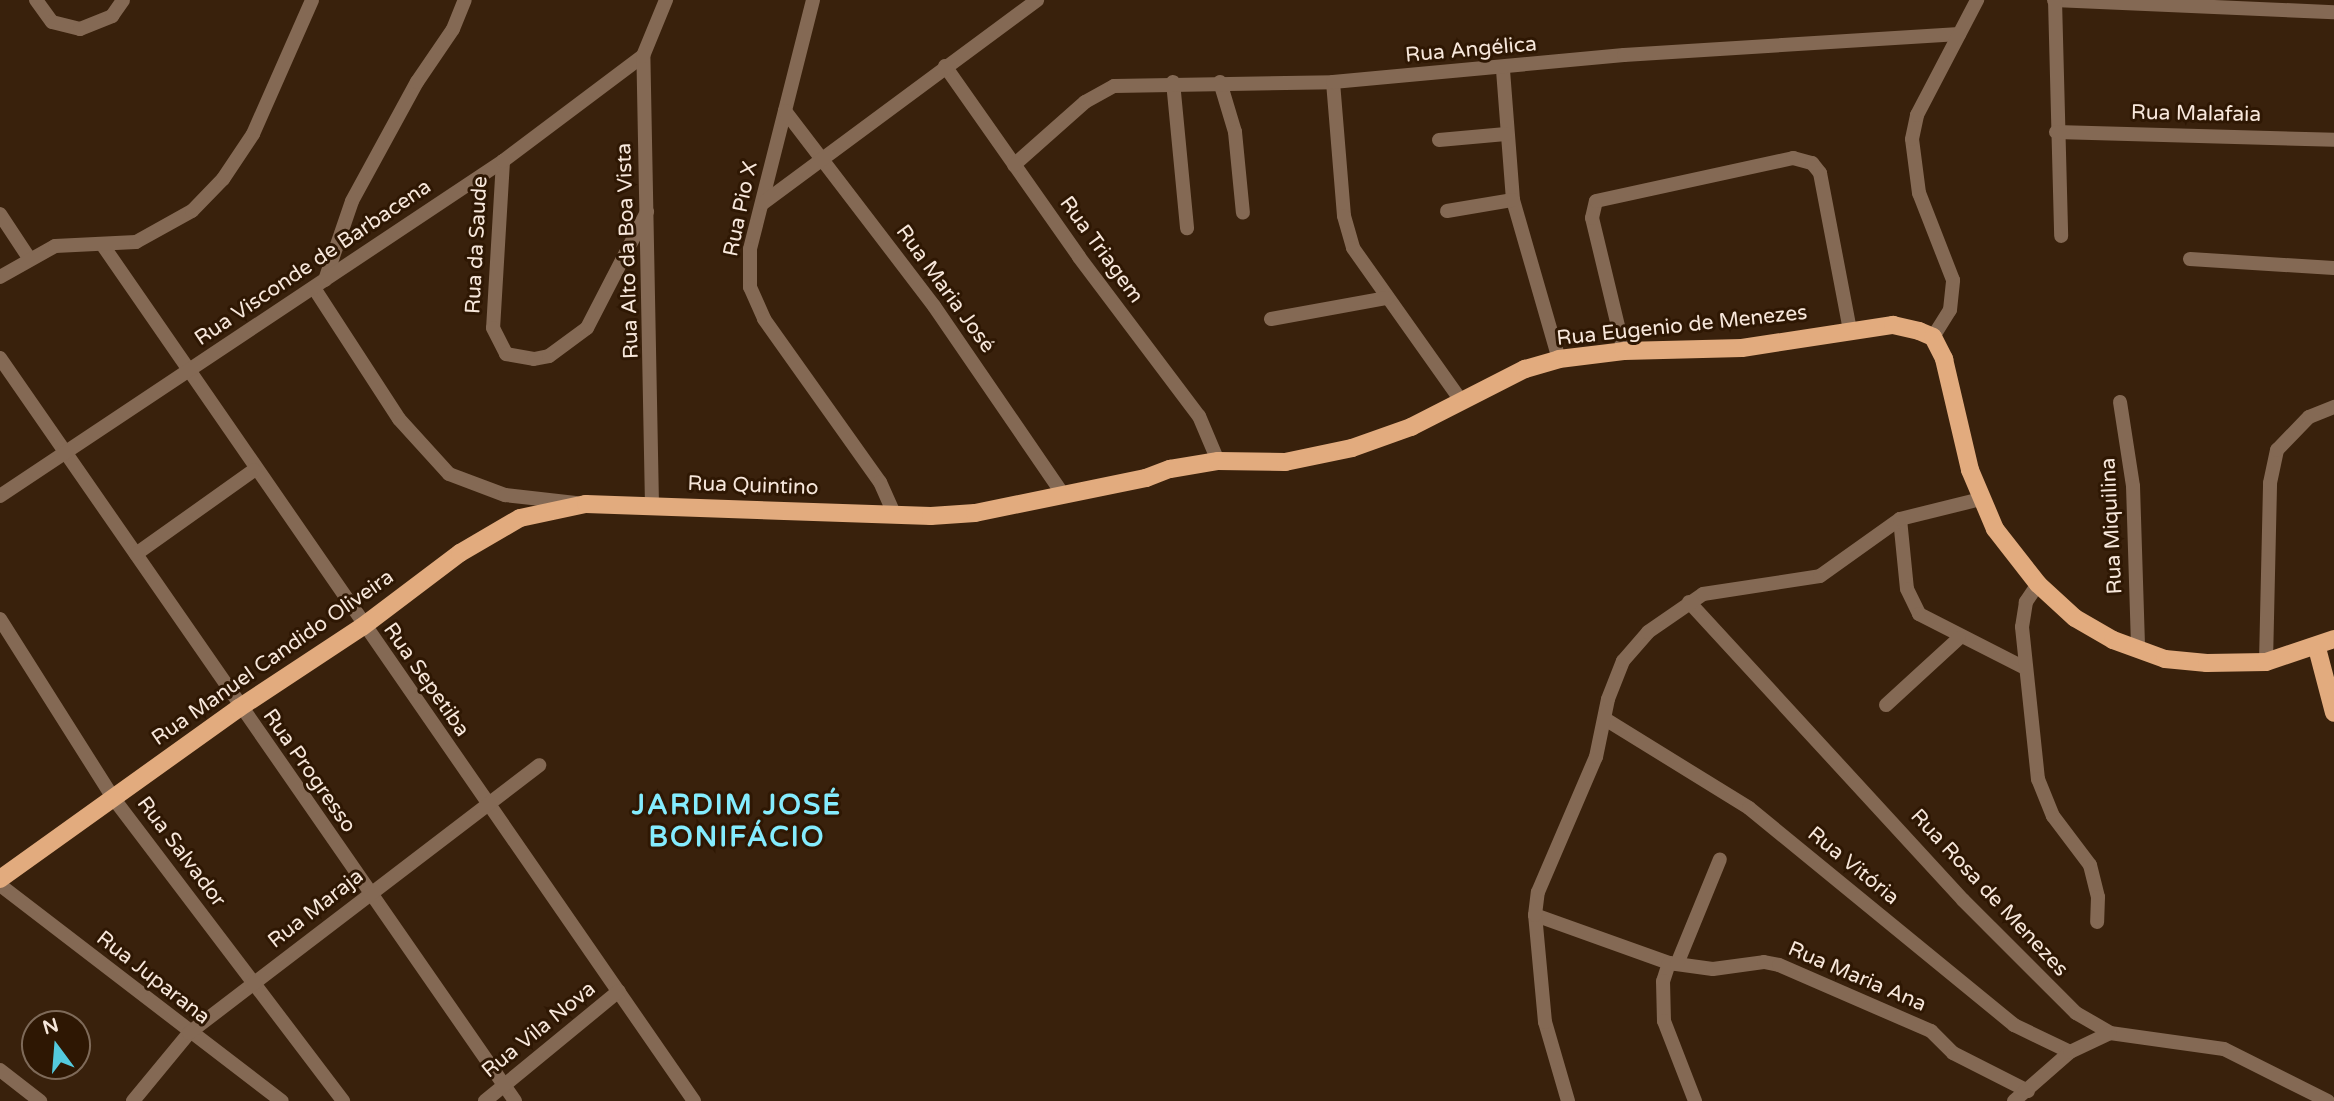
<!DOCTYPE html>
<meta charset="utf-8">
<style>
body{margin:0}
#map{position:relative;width:2334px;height:1101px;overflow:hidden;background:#39210c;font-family:"Varela Round",sans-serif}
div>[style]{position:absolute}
.minor>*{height:14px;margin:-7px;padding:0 7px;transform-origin:7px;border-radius:7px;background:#846954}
.major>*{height:18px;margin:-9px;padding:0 9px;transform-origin:9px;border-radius:9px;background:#e2ab7e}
span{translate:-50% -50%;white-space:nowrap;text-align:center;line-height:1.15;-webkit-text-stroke:6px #2e1703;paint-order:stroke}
.street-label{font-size:21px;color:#f7e7db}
.district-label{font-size:28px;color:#84ecfe;font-weight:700;letter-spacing:2px}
.north{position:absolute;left:21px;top:1010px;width:70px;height:70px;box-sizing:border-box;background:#2e1703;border:2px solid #7e6a59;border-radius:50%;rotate:344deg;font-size:19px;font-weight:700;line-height:28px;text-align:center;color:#f7e7db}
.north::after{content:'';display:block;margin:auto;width:24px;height:32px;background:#54cade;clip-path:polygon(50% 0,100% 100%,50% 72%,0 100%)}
</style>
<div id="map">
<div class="minor">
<i style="left:36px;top:0;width:27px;rotate:54deg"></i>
<i style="left:52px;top:22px;width:29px;rotate:14deg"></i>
<i style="left:80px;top:29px;width:35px;rotate:-22deg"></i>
<i style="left:112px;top:16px;width:19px;rotate:-55deg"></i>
<i style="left:813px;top:0;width:257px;rotate:104.2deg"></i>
<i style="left:750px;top:249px;width:38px;rotate:90deg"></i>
<i style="left:750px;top:287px;width:35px;rotate:66deg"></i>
<i style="left:764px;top:319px;width:200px;rotate:54.6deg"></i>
<i style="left:880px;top:482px;width:36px;rotate:66deg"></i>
<i style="left:2054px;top:0;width:280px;rotate:2.5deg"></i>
<i style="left:2055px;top:0;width:236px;rotate:88.5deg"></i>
<i style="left:945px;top:66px;width:233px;rotate:54.9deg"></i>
<i style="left:1079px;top:257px;width:199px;rotate:53deg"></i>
<i style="left:1199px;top:416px;width:49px;rotate:67.1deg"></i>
<i style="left:1503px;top:70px;width:130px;rotate:85.6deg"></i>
<i style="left:1513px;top:200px;width:166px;rotate:73.9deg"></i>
<i style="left:1173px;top:82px;width:147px;rotate:84.5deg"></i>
<i style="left:1220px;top:82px;width:52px;rotate:73.3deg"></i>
<i style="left:1235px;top:132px;width:81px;rotate:84.4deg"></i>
<i style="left:1333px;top:82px;width:134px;rotate:85.3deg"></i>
<i style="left:1344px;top:216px;width:33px;rotate:74deg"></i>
<i style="left:1353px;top:248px;width:185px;rotate:54.7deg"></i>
<i style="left:785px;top:111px;width:245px;rotate:52.6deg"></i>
<i style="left:934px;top:306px;width:230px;rotate:55.6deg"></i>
<i style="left:2056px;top:132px;width:278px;rotate:1.6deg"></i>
<i style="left:1439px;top:140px;width:67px;rotate:-5.1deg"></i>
<i style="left:503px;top:161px;width:167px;rotate:93.4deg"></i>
<i style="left:493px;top:328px;width:29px;rotate:63deg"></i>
<i style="left:506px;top:354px;width:28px;rotate:10deg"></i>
<i style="left:534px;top:359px;width:15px;rotate:-11deg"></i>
<i style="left:549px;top:356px;width:47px;rotate:-36.4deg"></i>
<i style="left:587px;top:328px;width:131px;rotate:-62.7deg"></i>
<i style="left:1014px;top:165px;width:95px;rotate:-41.6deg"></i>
<i style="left:1085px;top:102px;width:33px;rotate:-29deg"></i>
<i style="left:1114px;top:86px;width:219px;rotate:-1deg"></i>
<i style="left:1333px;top:82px;width:292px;rotate:-5.3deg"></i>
<i style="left:1624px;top:55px;width:336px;rotate:-3.6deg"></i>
<i style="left:763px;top:203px;width:341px;rotate:-36.5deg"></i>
<i style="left:1447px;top:211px;width:67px;rotate:-9.5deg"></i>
<i style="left:0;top:214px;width:53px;rotate:56.6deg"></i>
<i style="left:104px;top:247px;width:1038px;rotate:55.36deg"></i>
<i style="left:2190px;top:259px;width:144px;rotate:3.6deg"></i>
<i style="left:0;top:277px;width:63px;rotate:-29.4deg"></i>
<i style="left:55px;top:246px;width:81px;rotate:-2.8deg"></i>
<i style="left:136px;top:242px;width:64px;rotate:-29deg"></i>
<i style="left:192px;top:211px;width:45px;rotate:-45.9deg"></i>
<i style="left:223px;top:179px;width:54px;rotate:-56.3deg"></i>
<i style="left:253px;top:134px;width:146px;rotate:-66.2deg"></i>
<i style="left:325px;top:280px;width:83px;rotate:-71.1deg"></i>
<i style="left:352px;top:201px;width:136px;rotate:-61.4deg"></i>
<i style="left:417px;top:82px;width:64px;rotate:-55.8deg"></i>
<i style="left:453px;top:29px;width:31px;rotate:-68deg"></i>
<i style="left:314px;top:288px;width:156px;rotate:57deg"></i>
<i style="left:399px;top:419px;width:74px;rotate:47.7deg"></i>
<i style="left:449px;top:474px;width:60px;rotate:20.6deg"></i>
<i style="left:505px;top:495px;width:71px;rotate:6.4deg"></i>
<i style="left:1271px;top:319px;width:118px;rotate:-10.3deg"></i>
<i style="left:1933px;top:337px;width:32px;rotate:-58deg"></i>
<i style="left:1950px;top:310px;width:30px;rotate:-84deg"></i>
<i style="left:1953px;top:280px;width:93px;rotate:-111.3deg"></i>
<i style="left:1919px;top:193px;width:54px;rotate:-97.4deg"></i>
<i style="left:1912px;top:139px;width:25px;rotate:-78deg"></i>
<i style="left:1917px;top:115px;width:130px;rotate:-62.4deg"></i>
<i style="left:1624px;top:351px;width:137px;rotate:-103.5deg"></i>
<i style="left:1592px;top:218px;width:17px;rotate:-77deg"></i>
<i style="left:1596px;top:201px;width:202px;rotate:-12.3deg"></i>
<i style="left:1793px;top:158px;width:20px;rotate:15deg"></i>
<i style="left:1812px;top:163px;width:13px;rotate:51deg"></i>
<i style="left:1820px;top:173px;width:160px;rotate:79.2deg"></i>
<i style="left:0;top:358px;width:904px;rotate:55.27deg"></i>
<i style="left:2120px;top:402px;width:85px;rotate:81.2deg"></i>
<i style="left:2133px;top:486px;width:163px;rotate:88.2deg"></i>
<i style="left:0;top:496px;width:604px;rotate:-33.66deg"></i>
<i style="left:503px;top:161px;width:175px;rotate:-36.9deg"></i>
<i style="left:652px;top:505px;width:449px;rotate:-91.1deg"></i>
<i style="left:643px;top:56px;width:61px;rotate:-67.7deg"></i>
<i style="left:1900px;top:519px;width:70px;rotate:84.3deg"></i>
<i style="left:1907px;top:589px;width:28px;rotate:64deg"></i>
<i style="left:1919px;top:614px;width:117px;rotate:27deg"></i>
<i style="left:136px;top:554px;width:145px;rotate:-35.4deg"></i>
<i style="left:2038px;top:584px;width:22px;rotate:124deg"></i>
<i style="left:2026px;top:602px;width:25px;rotate:99deg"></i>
<i style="left:2022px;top:627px;width:153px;rotate:84deg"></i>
<i style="left:2038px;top:779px;width:40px;rotate:68deg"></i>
<i style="left:2053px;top:816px;width:61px;rotate:52.9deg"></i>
<i style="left:2090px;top:865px;width:33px;rotate:76deg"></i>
<i style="left:2098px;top:897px;width:25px;rotate:92deg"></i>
<i style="left:1689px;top:602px;width:405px;rotate:47.4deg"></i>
<i style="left:1963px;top:900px;width:160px;rotate:45deg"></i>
<i style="left:2076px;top:1013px;width:39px;rotate:30deg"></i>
<i style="left:2110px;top:1033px;width:115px;rotate:8deg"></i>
<i style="left:2224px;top:1049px;width:116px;rotate:26.6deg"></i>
<i style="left:0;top:619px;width:213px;rotate:57.7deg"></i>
<i style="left:114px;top:799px;width:379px;rotate:52.8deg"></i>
<i style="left:2266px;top:662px;width:179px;rotate:-88.7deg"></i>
<i style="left:2270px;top:483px;width:34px;rotate:-78deg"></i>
<i style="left:2277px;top:450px;width:46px;rotate:-45.9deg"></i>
<i style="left:2309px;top:417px;width:27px;rotate:-22deg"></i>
<i style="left:1886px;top:705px;width:99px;rotate:-42.5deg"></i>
<i style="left:1605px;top:719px;width:169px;rotate:31.7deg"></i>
<i style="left:1749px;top:808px;width:343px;rotate:39.3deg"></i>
<i style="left:2014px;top:1025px;width:62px;rotate:25.7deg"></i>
<i style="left:0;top:885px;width:355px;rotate:37.5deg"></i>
<i style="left:1535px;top:915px;width:142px;rotate:19.7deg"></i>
<i style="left:1669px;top:963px;width:44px;rotate:7.8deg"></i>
<i style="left:1713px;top:969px;width:51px;rotate:-7.8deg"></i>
<i style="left:1764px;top:962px;width:15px;rotate:11deg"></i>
<i style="left:1779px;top:965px;width:166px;rotate:23.5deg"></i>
<i style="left:1931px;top:1031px;width:31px;rotate:45deg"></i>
<i style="left:1953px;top:1053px;width:84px;rotate:26.9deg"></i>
<i style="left:1669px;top:963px;width:19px;rotate:108deg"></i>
<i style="left:1663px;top:981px;width:40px;rotate:88.6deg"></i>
<i style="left:1664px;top:1021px;width:86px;rotate:68.8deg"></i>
<i style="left:1677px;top:964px;width:113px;rotate:-67.7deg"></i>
<i style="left:0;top:1070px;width:51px;rotate:37.8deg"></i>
<i style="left:133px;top:1101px;width:88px;rotate:-50.5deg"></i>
<i style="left:189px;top:1033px;width:441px;rotate:-37.4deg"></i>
<i style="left:485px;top:1101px;width:173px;rotate:-39.4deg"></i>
<i style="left:1568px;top:1101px;width:82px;rotate:-106.2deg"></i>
<i style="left:1545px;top:1022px;width:107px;rotate:-95.3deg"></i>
<i style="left:1535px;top:915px;width:23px;rotate:-83deg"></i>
<i style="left:1538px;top:892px;width:147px;rotate:-66.8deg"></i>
<i style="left:1596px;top:757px;width:59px;rotate:-78.3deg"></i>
<i style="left:1608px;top:699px;width:41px;rotate:-68.5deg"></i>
<i style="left:1623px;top:661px;width:38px;rotate:-49deg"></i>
<i style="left:1648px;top:632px;width:67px;rotate:-34.6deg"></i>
<i style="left:1703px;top:594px;width:118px;rotate:-8.7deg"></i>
<i style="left:1820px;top:576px;width:98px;rotate:-35.5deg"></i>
<i style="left:1900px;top:519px;width:83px;rotate:-13.9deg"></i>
<i style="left:2014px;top:1101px;width:74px;rotate:-41.2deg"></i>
<i style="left:2070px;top:1052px;width:44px;rotate:-25.4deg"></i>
</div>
<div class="major">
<i style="left:2317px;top:648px;width:67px;rotate:75.3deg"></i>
<i style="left:0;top:879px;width:294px;rotate:-35.6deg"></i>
<i style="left:239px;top:708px;width:147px;rotate:-33.4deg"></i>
<i style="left:362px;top:627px;width:123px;rotate:-37.1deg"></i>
<i style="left:460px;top:553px;width:69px;rotate:-30.3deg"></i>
<i style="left:520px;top:518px;width:67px;rotate:-12deg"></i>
<i style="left:586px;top:504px;width:345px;rotate:2deg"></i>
<i style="left:931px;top:516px;width:44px;rotate:-3.9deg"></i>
<i style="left:975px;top:513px;width:175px;rotate:-11.6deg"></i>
<i style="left:1146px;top:478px;width:26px;rotate:-21deg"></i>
<i style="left:1170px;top:469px;width:49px;rotate:-9.5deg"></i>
<i style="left:1218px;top:461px;width:67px;rotate:0.9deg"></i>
<i style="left:1285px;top:462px;width:68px;rotate:-11.8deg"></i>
<i style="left:1352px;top:448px;width:63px;rotate:-19.6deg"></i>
<i style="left:1411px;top:427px;width:128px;rotate:-27deg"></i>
<i style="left:1525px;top:369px;width:35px;rotate:-16deg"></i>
<i style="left:1559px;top:359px;width:65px;rotate:-7deg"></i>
<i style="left:1624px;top:351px;width:118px;rotate:-1.5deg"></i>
<i style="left:1742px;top:348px;width:153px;rotate:-8.7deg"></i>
<i style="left:1893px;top:325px;width:27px;rotate:13deg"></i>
<i style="left:1919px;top:331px;width:15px;rotate:23deg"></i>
<i style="left:1933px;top:337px;width:25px;rotate:63deg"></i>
<i style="left:1944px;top:359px;width:114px;rotate:76.8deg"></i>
<i style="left:1970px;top:470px;width:64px;rotate:67deg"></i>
<i style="left:1995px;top:529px;width:70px;rotate:52deg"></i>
<i style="left:2038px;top:584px;width:50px;rotate:42.6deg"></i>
<i style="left:2075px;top:618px;width:44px;rotate:30.1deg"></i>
<i style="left:2113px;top:640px;width:55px;rotate:20.1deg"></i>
<i style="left:2165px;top:659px;width:42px;rotate:5.4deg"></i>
<i style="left:2207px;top:663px;width:59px;rotate:-1deg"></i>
<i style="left:2266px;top:662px;width:72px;rotate:-18.7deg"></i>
</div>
<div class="street-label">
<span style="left:1471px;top:50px;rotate:-5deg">Rua Angélica</span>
<span style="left:2196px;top:114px;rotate:1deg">Rua Malafaia</span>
<span style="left:741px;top:209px;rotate:-78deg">Rua Pio X</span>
<span style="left:477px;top:245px;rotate:-87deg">Rua da Saude</span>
<span style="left:1101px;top:250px;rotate:54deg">Rua Triagem</span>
<span style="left:628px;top:251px;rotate:-92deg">Rua Alto da Boa Vista</span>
<span style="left:313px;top:263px;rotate:-34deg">Rua Visconde de Barbacena</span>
<span style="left:945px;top:289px;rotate:54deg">Rua Maria José</span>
<span style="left:1682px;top:326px;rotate:-6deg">Rua Eugenio de Menezes</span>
<span style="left:753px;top:486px;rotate:2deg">Rua Quintino</span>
<span style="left:2112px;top:526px;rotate:-93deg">Rua Miquilina</span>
<span style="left:273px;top:658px;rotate:-35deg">Rua Manuel Candido Oliveira</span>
<span style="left:426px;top:680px;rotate:55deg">Rua Sepetiba</span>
<span style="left:309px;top:771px;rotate:55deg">Rua Progresso</span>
<span style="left:181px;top:852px;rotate:53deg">Rua Salvador</span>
<span style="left:1853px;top:866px;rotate:39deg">Rua Vitória</span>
<span style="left:1989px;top:893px;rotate:47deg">Rua Rosa de Menezes</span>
<span style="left:316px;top:909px;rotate:-38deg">Rua Maraja</span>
<span style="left:1857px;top:977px;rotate:23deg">Rua Maria Ana</span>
<span style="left:153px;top:978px;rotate:38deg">Rua Juparana</span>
<span style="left:539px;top:1030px;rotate:-39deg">Rua Vila Nova</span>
</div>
<div class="district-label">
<span style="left:737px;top:821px">JARDIM JOSÉ<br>BONIFÁCIO</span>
</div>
<div class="north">N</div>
</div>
